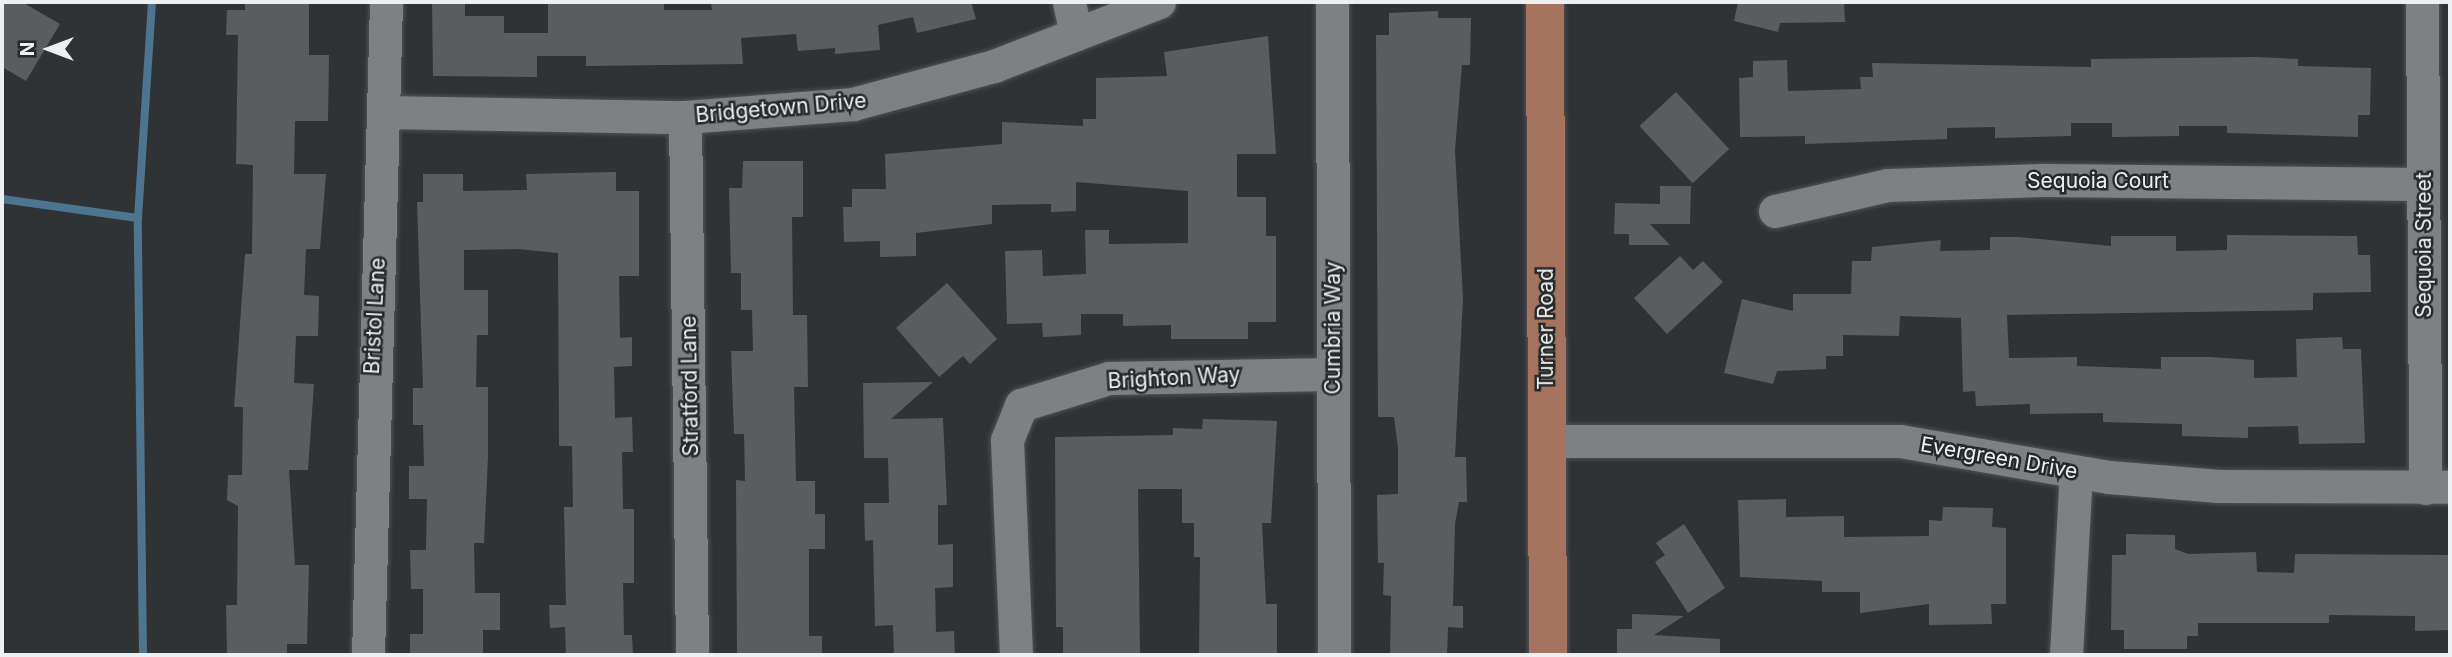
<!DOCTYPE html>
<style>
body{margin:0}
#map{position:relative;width:2452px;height:657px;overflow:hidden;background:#303335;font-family:Inter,sans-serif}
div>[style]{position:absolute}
.stream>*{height:8px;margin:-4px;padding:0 4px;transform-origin:4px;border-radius:4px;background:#4e7590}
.building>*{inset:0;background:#595d5f;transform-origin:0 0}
.roads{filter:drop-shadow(0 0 2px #4f5254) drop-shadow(0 0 2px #4f5254)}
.minor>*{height:33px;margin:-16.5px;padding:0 16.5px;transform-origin:16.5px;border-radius:16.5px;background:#7d8184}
.major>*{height:38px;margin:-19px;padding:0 19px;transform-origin:19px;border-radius:19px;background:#a6745e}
span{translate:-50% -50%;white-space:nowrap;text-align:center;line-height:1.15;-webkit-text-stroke:5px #26292b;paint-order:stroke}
.street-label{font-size:21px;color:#edeff0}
.frame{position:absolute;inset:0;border:4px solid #edeff0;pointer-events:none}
.north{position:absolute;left:14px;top:14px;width:70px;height:70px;-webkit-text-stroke:5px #26292b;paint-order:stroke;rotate:270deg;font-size:19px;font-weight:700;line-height:28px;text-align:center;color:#edeff0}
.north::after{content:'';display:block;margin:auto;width:24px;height:32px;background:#edeff0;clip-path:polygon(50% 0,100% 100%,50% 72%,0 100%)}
</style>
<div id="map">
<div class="stream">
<i style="left:2px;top:199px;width:137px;rotate:8deg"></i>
<i style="left:143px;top:655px;width:437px;rotate:-90.7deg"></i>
<i style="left:138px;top:218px;width:216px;rotate:-86.3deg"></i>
</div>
<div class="building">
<i style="clip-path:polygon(2px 2px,22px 2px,60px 24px,26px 81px,2px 67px)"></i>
<i style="clip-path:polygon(245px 2px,309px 2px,309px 55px,329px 55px,328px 121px,295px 121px,294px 174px,326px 174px,320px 249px,306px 249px,304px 295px,319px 296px,318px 336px,296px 336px,294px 383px,314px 384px,308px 470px,289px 470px,295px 565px,309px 565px,307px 644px,287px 644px,287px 655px,227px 655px,226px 605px,237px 605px,238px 506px,227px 500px,228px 475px,242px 475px,243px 407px,234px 407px,245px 254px,252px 254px,253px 165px,236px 164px,238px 35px,226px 35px,227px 10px,245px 10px)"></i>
<i style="clip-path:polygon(432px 2px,465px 2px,465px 16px,504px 16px,504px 33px,548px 33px,548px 2px,664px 2px,664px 10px,712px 10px,711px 2px,971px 2px,976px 19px,917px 33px,913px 17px,878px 25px,880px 50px,835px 54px,835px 48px,798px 51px,796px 34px,741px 38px,743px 64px,586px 66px,586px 56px,537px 56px,537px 77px,433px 76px)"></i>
<i style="clip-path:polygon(1738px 2px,1844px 2px,1845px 22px,1780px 23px,1778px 32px,1734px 21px)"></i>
<i style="clip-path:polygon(1438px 11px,1438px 18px,1471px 18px,1470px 65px,1462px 65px,1455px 150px,1463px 298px,1455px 457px,1466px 457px,1467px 502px,1459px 502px,1455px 524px,1453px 606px,1463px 606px,1463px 628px,1448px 627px,1447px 655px,1390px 655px,1391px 596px,1383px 595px,1384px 563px,1378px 563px,1377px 495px,1398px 494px,1398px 448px,1394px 417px,1378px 417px,1376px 35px,1389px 35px,1389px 13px)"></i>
<i style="clip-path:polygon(1268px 36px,1276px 154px,1237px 154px,1237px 197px,1266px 197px,1266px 236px,1276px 236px,1276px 322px,1248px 322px,1248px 339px,1171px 339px,1171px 325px,1123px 326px,1123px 314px,1081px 314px,1081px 335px,1043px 337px,1042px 323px,1007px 324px,1005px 251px,1042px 250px,1043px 276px,1086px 274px,1085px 230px,1109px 230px,1109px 244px,1188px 243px,1188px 191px,1076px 182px,1076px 211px,1051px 212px,1051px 204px,992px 205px,992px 224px,916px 233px,916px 256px,880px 257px,880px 241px,844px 242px,843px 207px,852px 207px,852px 189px,886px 189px,885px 154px,1002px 144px,1002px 122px,1083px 126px,1083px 119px,1096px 119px,1096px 78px,1167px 76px,1164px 52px)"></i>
<i style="clip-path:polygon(2256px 57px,2298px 59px,2298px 66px,2371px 68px,2370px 115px,2358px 115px,2358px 137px,2227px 133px,2227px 126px,2179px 126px,2179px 136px,2112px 137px,2112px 123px,2071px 123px,2071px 136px,1995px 138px,1995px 127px,1947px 128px,1947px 139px,1805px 144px,1805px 136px,1740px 137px,1739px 78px,1753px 77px,1753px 61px,1787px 60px,1788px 91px,1861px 89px,1860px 77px,1873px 77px,1872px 63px,2091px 67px,2091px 59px)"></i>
<i style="left:1676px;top:92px;width:78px;height:50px;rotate:47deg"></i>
<i style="clip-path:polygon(743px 161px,803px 161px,803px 217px,792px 217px,793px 315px,807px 315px,808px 387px,794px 387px,796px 481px,815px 481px,815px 514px,825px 514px,825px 549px,809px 549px,809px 636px,822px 636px,822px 655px,737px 655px,736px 480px,745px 481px,744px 434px,734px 434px,731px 351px,753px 351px,752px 310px,741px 310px,741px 273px,731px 273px,729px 188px,742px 188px)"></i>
<i style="clip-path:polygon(616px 172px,616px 191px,639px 191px,639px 276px,619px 276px,620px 338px,632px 337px,632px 366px,614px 367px,615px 418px,632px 417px,633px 452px,622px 452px,623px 509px,634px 509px,634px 583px,623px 583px,624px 635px,632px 635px,633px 655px,566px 655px,565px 627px,550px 628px,549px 605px,566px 605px,564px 507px,573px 507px,572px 446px,559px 446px,558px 253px,517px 249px,464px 250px,464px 290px,488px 290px,488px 335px,477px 335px,476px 387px,488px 387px,488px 457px,484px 543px,474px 543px,475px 593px,500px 593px,500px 630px,483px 630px,483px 655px,410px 655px,410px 634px,423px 634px,423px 589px,411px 589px,410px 550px,426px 550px,427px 499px,409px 499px,409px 466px,424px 466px,423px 425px,413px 425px,413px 388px,423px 388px,417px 202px,423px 202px,423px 174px,463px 174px,463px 191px,527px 190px,526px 174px)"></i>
<i style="clip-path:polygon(1660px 186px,1691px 186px,1690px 224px,1650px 224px,1670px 245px,1629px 245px,1629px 234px,1614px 234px,1615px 203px,1660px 204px)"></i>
<i style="clip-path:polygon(2227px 235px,2357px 236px,2358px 255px,2370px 255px,2371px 292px,2313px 293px,2313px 310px,2007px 315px,2009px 358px,2077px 357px,2077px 366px,2161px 369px,2161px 357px,2210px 357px,2254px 360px,2254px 378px,2297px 377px,2296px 339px,2342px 337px,2343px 349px,2361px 349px,2365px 443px,2299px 444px,2298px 426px,2248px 427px,2248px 438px,2182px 436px,2182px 424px,2103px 422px,2103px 413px,2030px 414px,2030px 404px,1976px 406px,1975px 391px,1963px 392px,1961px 318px,1900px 316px,1899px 336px,1843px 335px,1843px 356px,1826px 356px,1826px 369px,1777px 371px,1773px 384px,1724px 373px,1742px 299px,1793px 311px,1793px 294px,1851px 294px,1852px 261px,1871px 261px,1872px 247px,1941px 240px,1940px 251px,1990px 250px,1990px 237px,2018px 237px,2111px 246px,2111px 236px,2176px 236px,2176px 251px,2227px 250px)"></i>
<i style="clip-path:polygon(1680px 256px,1693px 270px,1703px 261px,1723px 282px,1667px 334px,1634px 298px)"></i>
<i style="clip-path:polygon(947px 283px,997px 339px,970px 364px,963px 356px,939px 377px,896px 328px)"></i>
<i style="clip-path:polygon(933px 382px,891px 419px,943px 418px,947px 505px,938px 505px,938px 545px,953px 544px,953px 587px,935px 588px,936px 632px,954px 631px,955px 655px,894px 655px,893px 625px,875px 626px,873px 540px,865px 541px,864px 503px,889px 503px,888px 458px,864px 458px,863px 383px)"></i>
<i style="clip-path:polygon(1203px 419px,1277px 421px,1271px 523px,1262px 523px,1266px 604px,1277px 604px,1277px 655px,1199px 655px,1200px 557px,1194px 557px,1194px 523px,1182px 523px,1182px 489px,1138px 489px,1140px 655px,1063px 653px,1063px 627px,1056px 627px,1055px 437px,1173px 435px,1173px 428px,1202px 429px)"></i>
<i style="clip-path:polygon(1786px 499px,1786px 517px,1844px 516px,1844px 537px,1929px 536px,1929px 520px,1942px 521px,1943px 507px,1993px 508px,1992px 527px,2006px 528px,2006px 604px,1991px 604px,1992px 624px,1929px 625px,1929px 604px,1860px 613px,1860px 592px,1822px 592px,1822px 581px,1740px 577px,1738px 500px)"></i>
<i style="clip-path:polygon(1684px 524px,1725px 588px,1688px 613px,1655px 562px,1665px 555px,1656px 543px)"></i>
<i style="clip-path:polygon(2126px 534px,2175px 535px,2175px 549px,2188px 554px,2256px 552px,2257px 572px,2294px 573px,2295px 554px,2450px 555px,2450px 630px,2415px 631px,2415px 616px,2329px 615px,2329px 623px,2198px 623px,2198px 636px,2187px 636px,2187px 649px,2124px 649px,2124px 630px,2111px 630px,2112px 555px,2126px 555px)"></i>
<i style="clip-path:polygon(1632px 614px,1684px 616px,1654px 635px,1720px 639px,1720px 655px,1617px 655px,1617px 629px,1632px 629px)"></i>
</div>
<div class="roads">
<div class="minor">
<i style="left:1069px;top:2px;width:33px;rotate:78deg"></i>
<i style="left:1332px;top:2px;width:653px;rotate:89.82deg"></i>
<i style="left:2422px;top:2px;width:486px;rotate:89.6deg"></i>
<i style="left:385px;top:112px;width:300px;rotate:1deg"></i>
<i style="left:685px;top:117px;width:169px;rotate:-4.4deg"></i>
<i style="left:853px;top:104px;width:146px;rotate:-15.1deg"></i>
<i style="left:994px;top:66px;width:177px;rotate:-21.2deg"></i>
<i style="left:685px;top:117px;width:538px;rotate:89.25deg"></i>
<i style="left:1775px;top:211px;width:116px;rotate:-13deg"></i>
<i style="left:1888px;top:185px;width:154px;rotate:-1.9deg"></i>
<i style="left:2042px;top:180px;width:381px;rotate:0.6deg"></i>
<i style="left:1546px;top:441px;width:354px"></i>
<i style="left:1900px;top:441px;width:212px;rotate:9.8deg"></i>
<i style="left:2109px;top:477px;width:110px;rotate:4.7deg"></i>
<i style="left:2219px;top:486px;width:231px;rotate:0.2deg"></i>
<i style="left:368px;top:655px;width:653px;rotate:-88.42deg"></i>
<i style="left:1016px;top:655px;width:215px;rotate:-92.4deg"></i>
<i style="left:1007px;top:440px;width:38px;rotate:-68deg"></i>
<i style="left:1021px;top:405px;width:92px;rotate:-17.1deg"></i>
<i style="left:1109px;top:378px;width:224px;rotate:-1deg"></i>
<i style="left:2066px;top:655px;width:183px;rotate:-86.9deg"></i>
</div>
<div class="major">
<i style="left:1545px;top:2px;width:653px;rotate:89.74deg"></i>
</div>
</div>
<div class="street-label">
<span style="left:781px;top:108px;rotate:-5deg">Bridgetown Drive</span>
<span style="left:2098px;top:181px">Sequoia Court</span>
<span style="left:2424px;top:245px;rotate:-90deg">Sequoia Street</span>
<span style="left:375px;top:316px;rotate:-87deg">Bristol Lane</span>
<span style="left:1333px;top:328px;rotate:-90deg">Cumbria Way</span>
<span style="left:1546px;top:329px;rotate:-90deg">Turner Road</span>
<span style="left:1174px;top:378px;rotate:-3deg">Brighton Way</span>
<span style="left:690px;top:386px;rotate:-91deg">Stratford Lane</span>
<span style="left:1999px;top:458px;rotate:10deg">Evergreen Drive</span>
</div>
<div class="frame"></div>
<div class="north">N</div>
</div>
